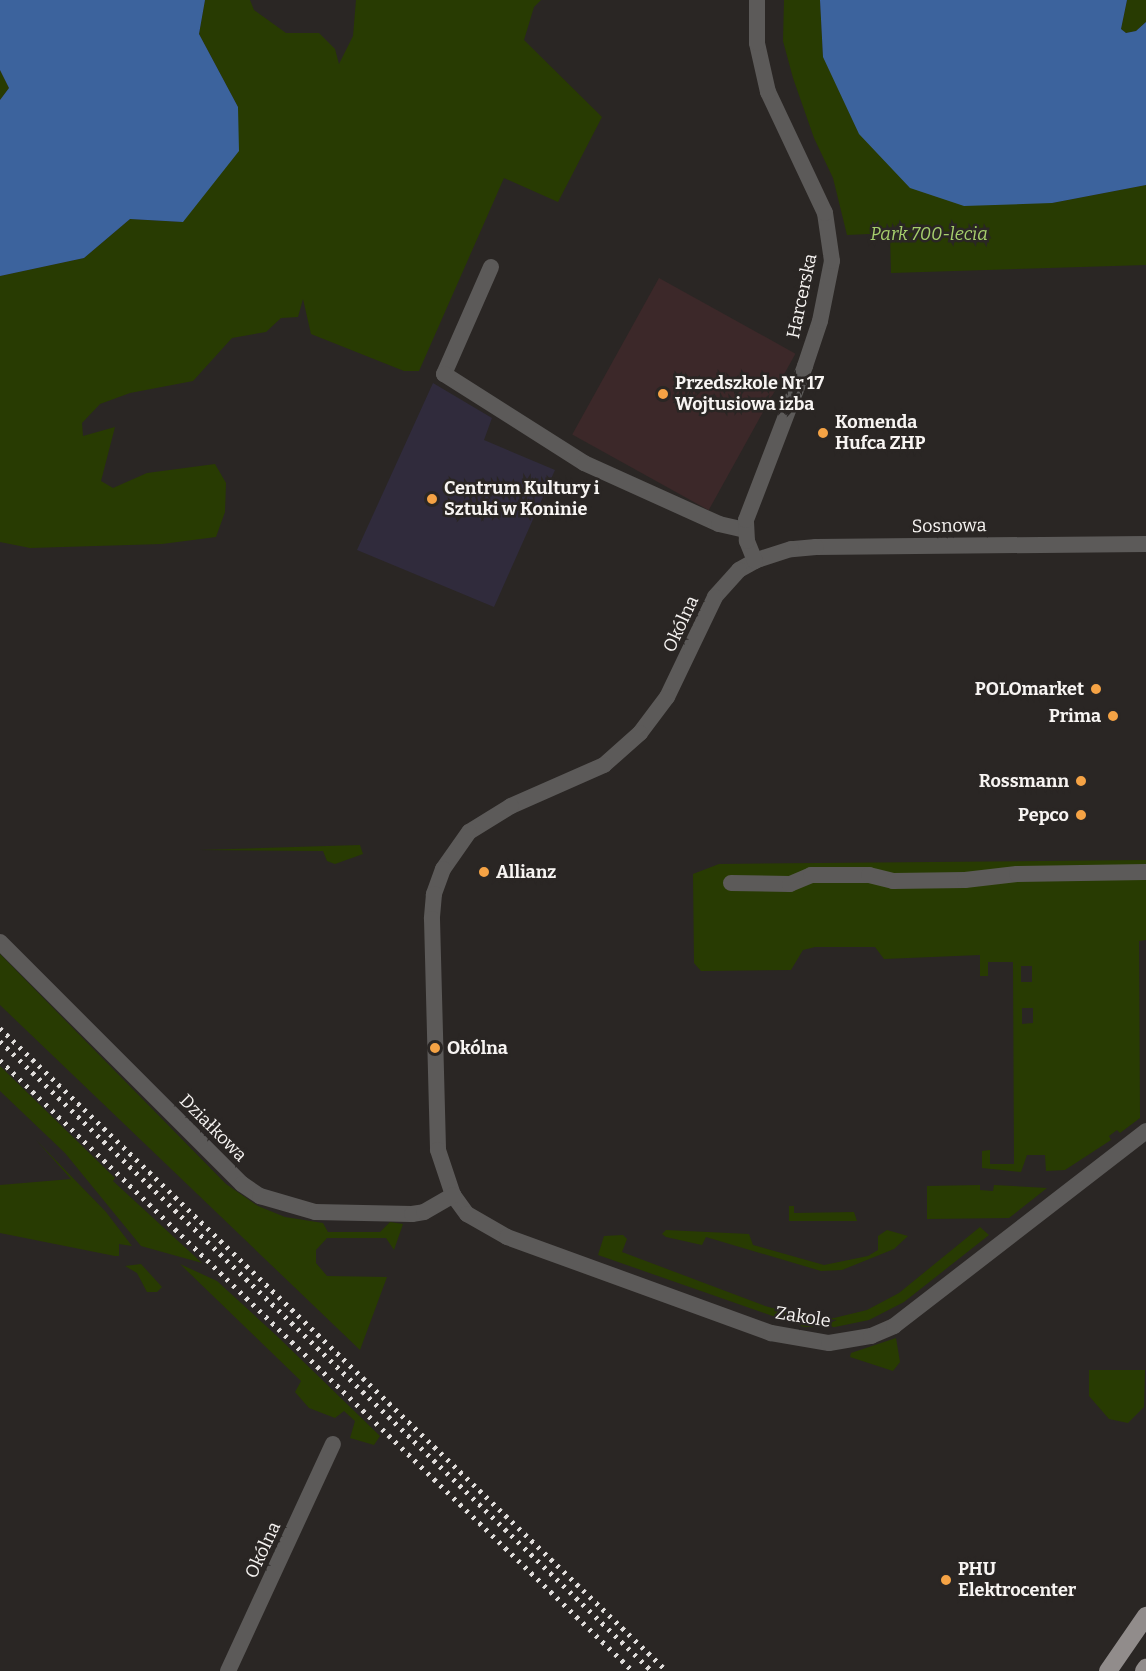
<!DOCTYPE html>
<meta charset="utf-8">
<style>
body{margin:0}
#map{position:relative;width:1146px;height:1671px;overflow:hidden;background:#2a2624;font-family:Bitter,serif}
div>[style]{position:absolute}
.commercial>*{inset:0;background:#302b3c}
.education>*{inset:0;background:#3c2829;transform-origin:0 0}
.green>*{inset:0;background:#283b02}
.water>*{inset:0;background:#3c639d}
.minor>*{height:16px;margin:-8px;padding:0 8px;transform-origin:8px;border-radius:8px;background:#5c5a59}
.major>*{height:18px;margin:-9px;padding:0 9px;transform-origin:9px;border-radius:9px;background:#918c8b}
.rail>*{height:4.5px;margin-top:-2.25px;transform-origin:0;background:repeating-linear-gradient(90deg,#dfdcda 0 3px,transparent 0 9px)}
.dots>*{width:16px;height:16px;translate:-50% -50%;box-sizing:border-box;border:3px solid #2a2624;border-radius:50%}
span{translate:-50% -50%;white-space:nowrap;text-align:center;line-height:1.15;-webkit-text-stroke:5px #2a2624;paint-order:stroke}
.park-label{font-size:18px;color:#a6cf6d;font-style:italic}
.street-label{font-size:18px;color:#f7f4f2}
.poi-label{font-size:18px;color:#f7f4f2;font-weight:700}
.left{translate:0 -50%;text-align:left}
.right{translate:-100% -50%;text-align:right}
</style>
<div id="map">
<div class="commercial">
<i style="clip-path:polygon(433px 383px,492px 418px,484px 440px,555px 470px,494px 607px,357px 550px)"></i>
</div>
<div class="education">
<i style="left:659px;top:278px;width:156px;height:179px;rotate:29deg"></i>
</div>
<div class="green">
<i style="clip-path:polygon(205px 0,250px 0,254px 10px,286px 33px,319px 33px,335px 49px,339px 64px,353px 36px,356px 0,541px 0,534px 7px,524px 40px,602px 117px,558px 202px,504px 178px,419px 371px,404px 371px,311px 334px,303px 299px,298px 317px,281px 318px,266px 332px,232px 338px,193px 381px,130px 393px,100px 404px,82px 423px,83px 436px,115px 427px,101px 481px,113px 488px,147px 473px,215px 464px,226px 483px,225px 512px,216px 537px,162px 544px,30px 548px,0 542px,0 276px,84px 258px,130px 219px,183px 222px,238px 107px,199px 34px)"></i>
<i style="clip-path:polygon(784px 0,820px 0,823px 57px,1052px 203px,1146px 185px,1146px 265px,891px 273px,890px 233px,847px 235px,833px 178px,814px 138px,793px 78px,783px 41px)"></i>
<i style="clip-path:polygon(1127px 0,1146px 0,1146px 22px,1136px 31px,1126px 33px,1121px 29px)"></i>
<i style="clip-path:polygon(0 70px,9px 88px,0 100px)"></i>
<i style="clip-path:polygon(360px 845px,363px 854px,335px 864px,327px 861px,323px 851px,199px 850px)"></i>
<i style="clip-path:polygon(evenodd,1146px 860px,1146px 940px,1139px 941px,1140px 1118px,1120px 1133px,1117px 1130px,1109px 1136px,1111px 1140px,1065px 1170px,1046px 1171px,1045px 1155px,1027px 1155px,1021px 1172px,982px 1168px,982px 1151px,990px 1150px,990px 1164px,1014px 1164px,1013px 962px,988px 962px,988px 976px,980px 976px,980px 955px,884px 959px,875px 947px,815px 947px,803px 950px,791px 970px,701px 971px,694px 963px,693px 874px,719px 864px,1146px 860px,1021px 966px,1032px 966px,1032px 982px,1021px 982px,1021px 966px,1146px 860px,1022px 1008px,1033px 1008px,1033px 1023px,1022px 1024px,1022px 1008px)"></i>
<i style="clip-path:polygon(0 954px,226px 1184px,258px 1206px,285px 1217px,323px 1223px,328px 1232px,380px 1232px,390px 1222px,403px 1224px,394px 1250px,386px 1238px,327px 1238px,316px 1250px,316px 1263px,327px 1276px,387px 1277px,360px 1350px,0 1005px)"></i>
<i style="clip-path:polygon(0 1066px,115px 1178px,113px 1181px,202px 1263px,141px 1246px,65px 1153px,0 1091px)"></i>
<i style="clip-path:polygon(36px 1140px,106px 1212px,132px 1246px,119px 1244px,119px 1256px,115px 1256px,0 1233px,0 1185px,71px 1179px)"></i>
<i style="clip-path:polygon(980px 1185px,980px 1190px,993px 1191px,994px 1185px,1047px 1188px,1009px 1218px,927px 1219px,927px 1186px)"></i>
<i style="clip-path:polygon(789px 1206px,794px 1206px,794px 1213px,854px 1212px,857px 1221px,789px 1221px)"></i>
<i style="clip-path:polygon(980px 1227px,989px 1235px,904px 1302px,869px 1320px,835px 1327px,804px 1327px,598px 1255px,604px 1236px,623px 1235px,627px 1239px,622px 1252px,765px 1306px,804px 1317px,834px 1318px,867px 1310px,899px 1293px)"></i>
<i style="clip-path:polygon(666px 1230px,749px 1234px,753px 1245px,824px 1265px,868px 1256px,878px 1250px,878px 1236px,887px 1230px,908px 1236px,894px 1249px,842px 1270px,821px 1271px,706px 1237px,702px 1245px,666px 1237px,662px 1234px)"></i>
<i style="clip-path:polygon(141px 1264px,162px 1287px,157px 1292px,147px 1292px,137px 1273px,125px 1266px)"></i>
<i style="clip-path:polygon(180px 1264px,217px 1281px,279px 1338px,380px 1436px,374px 1445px,350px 1438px,355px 1421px,344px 1411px,335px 1418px,309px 1408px,295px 1392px,301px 1381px)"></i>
<i style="clip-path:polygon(896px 1338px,900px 1362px,893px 1371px,850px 1357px,851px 1353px)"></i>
<i style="clip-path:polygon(1089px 1370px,1145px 1370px,1144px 1407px,1128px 1423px,1109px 1419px,1089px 1396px)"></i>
</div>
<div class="water">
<i style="clip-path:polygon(0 0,205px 0,199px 34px,238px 107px,239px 151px,183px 222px,130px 219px,84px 258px,0 276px,0 100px,9px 88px,0 70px)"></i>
<i style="clip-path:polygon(820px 0,1127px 0,1121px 29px,1126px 33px,1136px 31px,1146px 22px,1146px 185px,1052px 203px,964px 206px,910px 188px,859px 134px,823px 57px)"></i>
</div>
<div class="minor">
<i style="left:491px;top:267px;width:117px;rotate:113.7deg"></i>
<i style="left:444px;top:374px;width:166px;rotate:32.4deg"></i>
<i style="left:584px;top:463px;width:148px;rotate:24.3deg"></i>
<i style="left:719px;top:524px;width:27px;rotate:13deg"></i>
<i style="left:1146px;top:544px;width:330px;rotate:179.5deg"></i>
<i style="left:816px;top:547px;width:25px;rotate:175deg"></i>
<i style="left:791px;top:549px;width:38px;rotate:162deg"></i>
<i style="left:755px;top:561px;width:18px;rotate:151deg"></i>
<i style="left:739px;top:570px;width:36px;rotate:132deg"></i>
<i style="left:715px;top:597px;width:111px;rotate:115.6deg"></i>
<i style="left:667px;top:697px;width:45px;rotate:126.9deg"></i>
<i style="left:640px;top:733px;width:48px;rotate:138.4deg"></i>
<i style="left:604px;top:765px;width:102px;rotate:156.2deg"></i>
<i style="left:511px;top:806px;width:49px;rotate:148.2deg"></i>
<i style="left:469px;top:832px;width:45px;rotate:125.1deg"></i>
<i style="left:443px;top:869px;width:27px;rotate:110deg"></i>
<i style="left:434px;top:894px;width:25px;rotate:95deg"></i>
<i style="left:432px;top:919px;width:231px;rotate:88.5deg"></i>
<i style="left:438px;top:1150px;width:47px;rotate:71.6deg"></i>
<i style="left:453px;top:1195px;width:24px;rotate:54deg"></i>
<i style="left:467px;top:1214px;width:46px;rotate:29.9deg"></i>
<i style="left:507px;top:1237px;width:281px;rotate:20deg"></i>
<i style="left:771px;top:1333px;width:59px;rotate:9.8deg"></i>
<i style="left:829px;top:1343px;width:43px;rotate:-9.5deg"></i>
<i style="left:871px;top:1336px;width:25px;rotate:-23deg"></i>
<i style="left:894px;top:1326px;width:319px;rotate:-37.7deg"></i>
<i style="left:755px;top:561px;width:22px;rotate:-112deg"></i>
<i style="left:747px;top:541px;width:21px;rotate:-93deg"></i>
<i style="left:746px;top:520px;width:165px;rotate:-69deg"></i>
<i style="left:805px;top:366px;width:47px;rotate:-71.6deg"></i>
<i style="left:820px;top:321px;width:61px;rotate:-78.7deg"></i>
<i style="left:832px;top:261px;width:49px;rotate:-98.3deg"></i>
<i style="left:825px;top:213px;width:134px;rotate:-115.2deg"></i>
<i style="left:768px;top:92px;width:50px;rotate:-102.7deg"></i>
<i style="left:757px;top:43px;width:43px;rotate:-90deg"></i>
<i style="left:731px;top:883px;width:59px;rotate:1deg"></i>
<i style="left:790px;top:884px;width:23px;rotate:-23deg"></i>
<i style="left:811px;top:875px;width:58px"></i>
<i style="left:869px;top:875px;width:25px;rotate:14deg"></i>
<i style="left:893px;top:881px;width:72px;rotate:-0.8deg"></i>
<i style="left:965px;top:880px;width:52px;rotate:-6.6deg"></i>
<i style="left:1017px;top:874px;width:129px;rotate:-0.9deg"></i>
<i style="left:0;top:942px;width:342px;rotate:45deg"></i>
<i style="left:242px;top:1184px;width:22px;rotate:34deg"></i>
<i style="left:260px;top:1196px;width:57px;rotate:16.2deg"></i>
<i style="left:315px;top:1212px;width:97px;rotate:1.2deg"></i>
<i style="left:412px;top:1214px;width:12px;rotate:-9deg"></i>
<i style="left:424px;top:1212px;width:34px;rotate:-30deg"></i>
<i style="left:228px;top:1671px;width:250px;rotate:-65.2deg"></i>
</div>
<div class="major">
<i style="left:1108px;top:1671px;width:67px;rotate:-55.4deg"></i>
<i style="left:1144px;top:1671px;width:4px;rotate:-56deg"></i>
</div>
<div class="rail">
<i style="left:0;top:1028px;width:926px;rotate:43.95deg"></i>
<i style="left:0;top:1041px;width:907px;rotate:44.02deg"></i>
<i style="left:0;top:1060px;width:880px;rotate:43.99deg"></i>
</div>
<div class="dots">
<i style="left:663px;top:394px;background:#f5a345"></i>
<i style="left:823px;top:433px;background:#f5a345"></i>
<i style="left:432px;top:499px;background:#f5a345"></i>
<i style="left:1096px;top:689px;background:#f5a345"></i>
<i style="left:1113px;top:716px;background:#f5a345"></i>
<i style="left:1081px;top:781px;background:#f5a345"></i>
<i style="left:1081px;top:815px;background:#f5a345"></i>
<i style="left:484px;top:872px;background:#f5a345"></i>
<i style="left:435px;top:1048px;background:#f5a345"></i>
<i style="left:946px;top:1580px;background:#f5a345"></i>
</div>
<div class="park-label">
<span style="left:929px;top:234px">Park 700-lecia</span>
</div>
<div class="street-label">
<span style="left:802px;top:296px;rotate:-78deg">Harcerska</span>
<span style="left:949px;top:526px;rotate:-1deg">Sosnowa</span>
<span style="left:681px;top:624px;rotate:-65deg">Okólna</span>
<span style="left:213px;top:1128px;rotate:45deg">Działkowa</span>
<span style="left:803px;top:1317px;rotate:9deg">Zakole</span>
<span style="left:263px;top:1550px;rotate:-65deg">Okólna</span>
</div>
<div class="poi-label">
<span class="left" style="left:675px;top:394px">Przedszkole Nr 17<br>Wojtusiowa izba</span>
<span class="left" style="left:835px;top:433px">Komenda<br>Hufca ZHP</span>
<span class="left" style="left:444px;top:499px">Centrum Kultury i<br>Sztuki w Koninie</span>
<span class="right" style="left:1084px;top:689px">POLOmarket</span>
<span class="right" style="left:1101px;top:716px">Prima</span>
<span class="right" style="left:1069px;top:781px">Rossmann</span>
<span class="right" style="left:1069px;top:815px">Pepco</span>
<span class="left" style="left:496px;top:872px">Allianz</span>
<span class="left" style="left:447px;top:1048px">Okólna</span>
<span class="left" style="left:958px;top:1580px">PHU<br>Elektrocenter</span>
</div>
</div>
